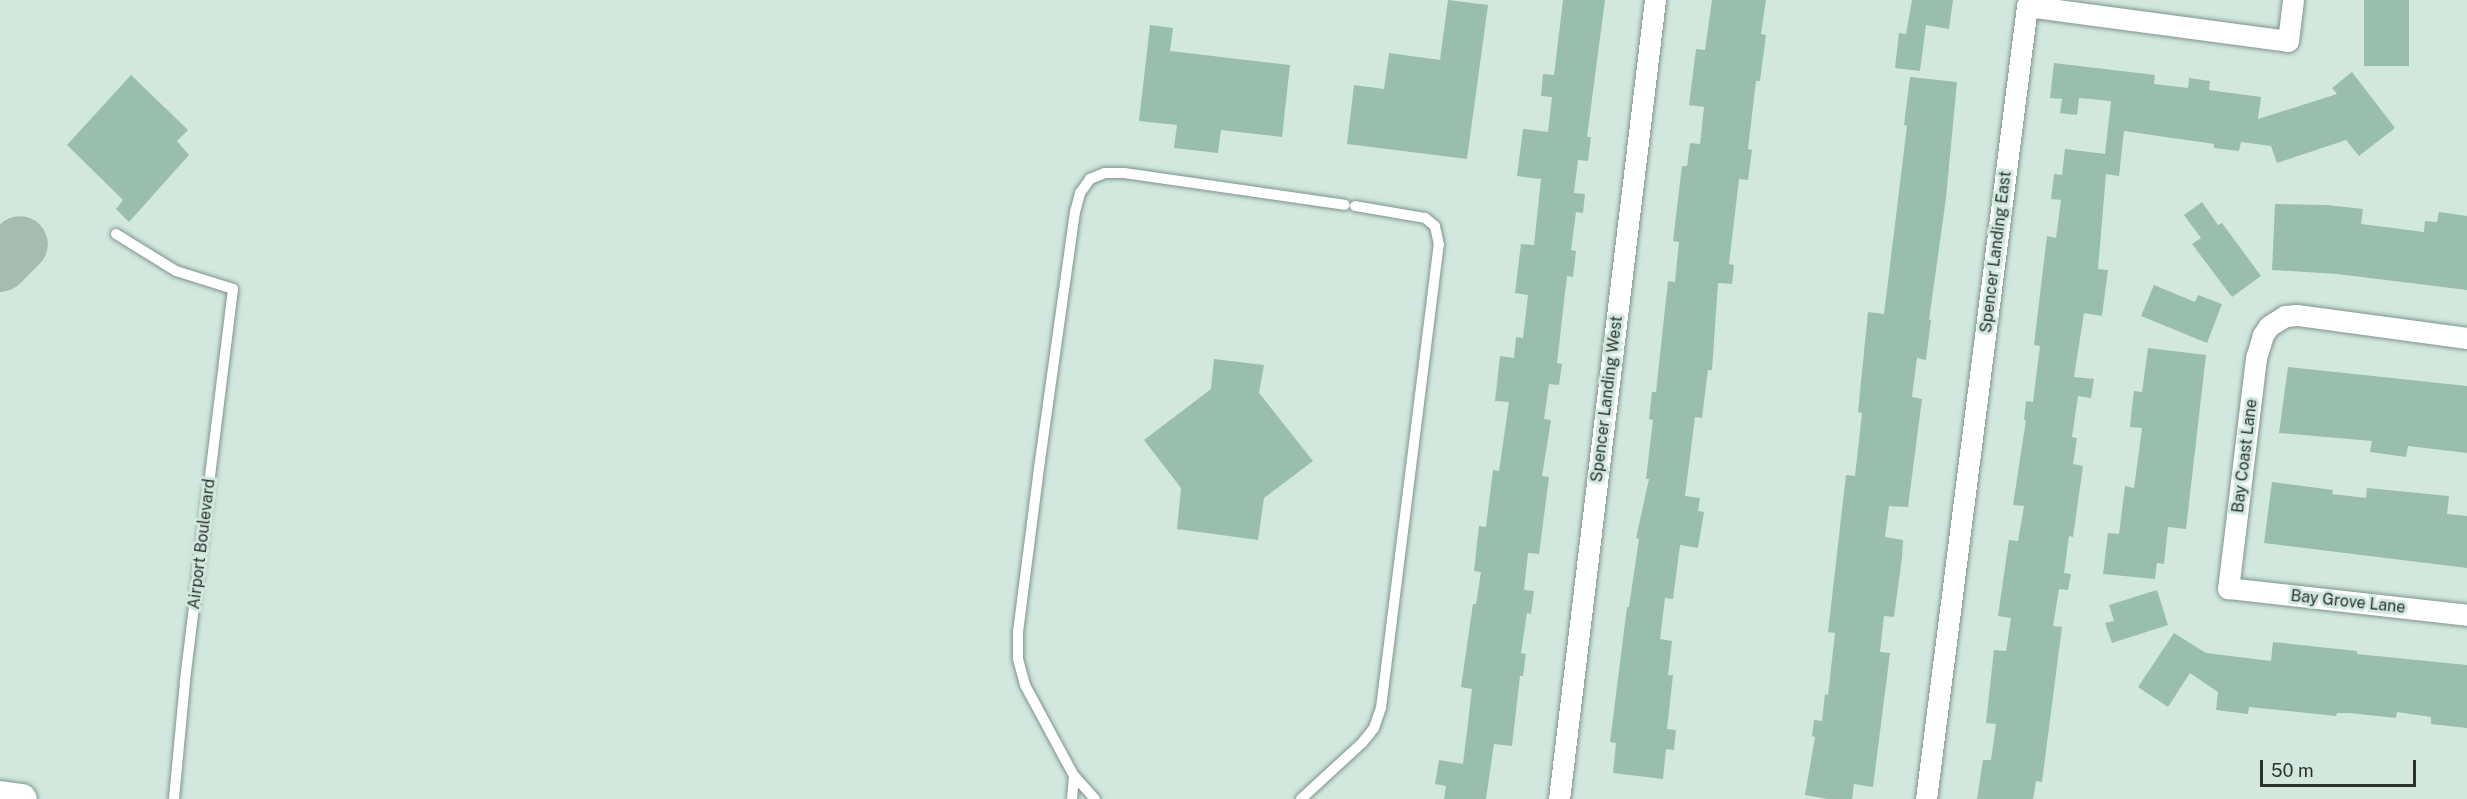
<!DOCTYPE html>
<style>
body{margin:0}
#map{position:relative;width:2467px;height:799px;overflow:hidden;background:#d2e8de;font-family:"Public Sans",sans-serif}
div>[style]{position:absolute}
.taxiway>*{height:56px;margin:-28px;padding:0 28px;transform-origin:28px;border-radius:28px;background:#a8bbb2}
.building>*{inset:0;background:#99bead;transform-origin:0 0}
.roads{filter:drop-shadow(0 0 2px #7f938a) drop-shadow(0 0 2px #7f938a)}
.lane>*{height:10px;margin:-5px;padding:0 5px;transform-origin:5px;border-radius:5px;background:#fff}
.street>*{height:21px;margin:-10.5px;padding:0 10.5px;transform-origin:10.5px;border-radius:10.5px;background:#fff}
.secondary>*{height:30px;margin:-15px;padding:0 15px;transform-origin:15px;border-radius:15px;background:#fff}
span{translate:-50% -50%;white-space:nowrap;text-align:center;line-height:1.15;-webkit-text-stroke:6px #d2e8de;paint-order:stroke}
.street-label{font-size:16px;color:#2b332f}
.scale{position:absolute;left:2260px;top:760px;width:156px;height:27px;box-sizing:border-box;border:3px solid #2b332f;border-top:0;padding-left:8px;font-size:18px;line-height:21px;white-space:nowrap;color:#2b332f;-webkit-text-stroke:4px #d2e8de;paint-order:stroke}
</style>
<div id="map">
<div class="taxiway">
<i style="left:0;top:264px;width:28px;rotate:-45deg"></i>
</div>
<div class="building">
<i style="clip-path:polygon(1448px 0,1488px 5px,1467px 159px,1347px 144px,1354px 85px,1384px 89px,1389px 53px,1440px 60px)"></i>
<i style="clip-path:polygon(1563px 0,1605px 0,1587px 137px,1591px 137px,1588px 161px,1578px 160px,1574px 193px,1585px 194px,1583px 213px,1576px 212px,1571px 250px,1576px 251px,1573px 277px,1567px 276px,1557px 363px,1562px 364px,1559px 385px,1549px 384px,1544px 419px,1551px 420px,1542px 476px,1549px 477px,1539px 554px,1528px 553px,1524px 590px,1534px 591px,1531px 614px,1527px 613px,1521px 653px,1526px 654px,1523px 676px,1520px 676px,1512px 746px,1494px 744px,1486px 799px,1444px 799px,1446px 786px,1435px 784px,1439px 760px,1463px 764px,1472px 689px,1461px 687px,1473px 604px,1476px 604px,1481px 572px,1474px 571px,1479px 526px,1486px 527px,1493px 470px,1499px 471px,1509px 402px,1495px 401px,1500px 356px,1514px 358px,1516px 337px,1523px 338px,1528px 295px,1515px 293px,1521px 244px,1534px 245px,1541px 179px,1517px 176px,1523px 129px,1548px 132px,1552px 97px,1541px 96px,1543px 74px,1554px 75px)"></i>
<i style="clip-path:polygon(1712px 0,1766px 0,1761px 34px,1766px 35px,1760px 81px,1756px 81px,1748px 149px,1752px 150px,1748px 180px,1739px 179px,1729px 264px,1734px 265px,1732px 284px,1718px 283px,1712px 370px,1708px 370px,1702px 418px,1695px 417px,1685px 496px,1700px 498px,1698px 511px,1704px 512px,1698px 548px,1680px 545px,1673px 599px,1665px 598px,1660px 639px,1672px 641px,1668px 675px,1673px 675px,1667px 729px,1676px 730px,1674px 750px,1666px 749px,1663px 779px,1613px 773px,1616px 743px,1610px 742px,1627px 607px,1629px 607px,1639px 539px,1636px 538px,1649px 479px,1646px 479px,1653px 420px,1649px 419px,1652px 392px,1656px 392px,1668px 281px,1675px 282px,1679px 242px,1673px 241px,1682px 166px,1687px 166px,1690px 143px,1700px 144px,1704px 107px,1689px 105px,1696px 49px,1705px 50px)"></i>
<i style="clip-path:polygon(1912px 0,1953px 0,1949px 29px,1926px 25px,1920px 71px,1895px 68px,1899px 33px,1906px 34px)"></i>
<i style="left:2364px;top:0;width:45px;height:66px"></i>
<i style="clip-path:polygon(1150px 25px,1173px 28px,1170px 51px,1290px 65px,1282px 137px,1221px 130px,1218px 153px,1174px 148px,1177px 125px,1139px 121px)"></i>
<i style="clip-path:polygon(2054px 63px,2155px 75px,2154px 84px,2188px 88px,2189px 78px,2210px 81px,2209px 90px,2261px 97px,2258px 119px,2337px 94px,2332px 88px,2352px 72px,2395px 128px,2359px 156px,2346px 140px,2277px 163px,2271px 146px,2241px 142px,2239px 151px,2214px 148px,2214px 144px,2124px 131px,2119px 176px,2106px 174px,2098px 269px,2108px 270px,2102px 316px,2084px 313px,2074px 377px,2094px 379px,2091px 398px,2078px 396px,2072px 437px,2077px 438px,2073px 464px,2083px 466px,2073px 537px,2069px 536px,2064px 573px,2071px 574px,2068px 590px,2059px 589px,2053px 626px,2062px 627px,2042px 782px,2036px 781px,2033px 799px,1977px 799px,1983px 760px,1991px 760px,1996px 724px,1986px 723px,1994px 650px,2006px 651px,2011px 618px,1998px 616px,2009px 540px,2018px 541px,2024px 506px,2013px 505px,2026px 420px,2024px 420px,2026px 401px,2033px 402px,2040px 346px,2034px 345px,2047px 236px,2056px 238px,2061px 200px,2051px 199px,2054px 174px,2062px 175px,2065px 149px,2105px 154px,2111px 101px,2079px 98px,2077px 115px,2060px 113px,2062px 99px,2050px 98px)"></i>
<i style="clip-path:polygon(131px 75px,188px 130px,177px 141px,189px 155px,129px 222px,116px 209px,123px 200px,67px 145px)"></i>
<i style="clip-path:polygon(1910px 77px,1957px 82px,1946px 198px,1929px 320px,1931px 320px,1926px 360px,1917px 358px,1912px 397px,1922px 399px,1908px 507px,1889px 506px,1885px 537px,1903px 540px,1902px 558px,1894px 617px,1884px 616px,1880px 652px,1890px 653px,1873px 787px,1854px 784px,1852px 799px,1828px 799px,1805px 795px,1815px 737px,1812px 736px,1814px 720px,1822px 721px,1825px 694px,1828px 695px,1835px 633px,1828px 632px,1846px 475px,1855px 476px,1862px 413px,1858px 412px,1868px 312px,1884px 314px,1907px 126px,1904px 125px)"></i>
<i style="clip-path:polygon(2202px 202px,2218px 225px,2222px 223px,2261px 276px,2232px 297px,2192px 244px,2201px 238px,2184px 215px)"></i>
<i style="clip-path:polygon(2275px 204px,2327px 205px,2363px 209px,2361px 224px,2424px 232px,2425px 221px,2437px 222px,2439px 212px,2467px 216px,2467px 290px,2337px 274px,2272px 270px)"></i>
<i style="clip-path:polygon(2154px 285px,2195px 302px,2198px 295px,2222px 304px,2207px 343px,2141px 316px)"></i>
<i style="clip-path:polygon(2148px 348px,2206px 355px,2186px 529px,2168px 527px,2164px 564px,2157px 563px,2155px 579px,2103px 574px,2108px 533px,2119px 534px,2125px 486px,2134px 488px,2142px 428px,2130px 427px,2132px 407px,2134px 391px,2142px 392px)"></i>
<i style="clip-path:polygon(1214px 359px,1264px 365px,1259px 393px,1313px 461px,1264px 498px,1258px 540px,1177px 529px,1181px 488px,1144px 440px,1211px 389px)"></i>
<i style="clip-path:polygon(2288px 367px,2467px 386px,2467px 453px,2408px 446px,2406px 457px,2370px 452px,2372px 441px,2279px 433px)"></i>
<i style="clip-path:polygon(2272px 482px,2333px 490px,2332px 494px,2366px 498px,2367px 488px,2449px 496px,2447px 514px,2467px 516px,2467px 568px,2264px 543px)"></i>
<i style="clip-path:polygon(2157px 590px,2168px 625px,2112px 643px,2105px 623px,2114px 621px,2109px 605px)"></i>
<i style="clip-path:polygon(2174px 633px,2206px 653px,2271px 661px,2273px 642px,2357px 651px,2357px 654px,2467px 665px,2467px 728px,2431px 724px,2431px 717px,2397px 712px,2396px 718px,2349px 713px,2337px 713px,2336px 716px,2249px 707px,2248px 714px,2216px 710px,2218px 692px,2190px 673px,2168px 707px,2138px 687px)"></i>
</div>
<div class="roads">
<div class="lane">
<i style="left:116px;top:234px;width:70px;rotate:31.7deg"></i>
<i style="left:176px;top:271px;width:60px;rotate:17.5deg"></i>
<i style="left:233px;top:289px;width:396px;rotate:97deg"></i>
<i style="left:185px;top:682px;width:118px;rotate:95.4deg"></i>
<i style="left:1072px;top:799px;width:23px;rotate:-85deg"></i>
<i style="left:1095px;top:799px;width:31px;rotate:-132deg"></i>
<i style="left:1074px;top:776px;width:103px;rotate:-118.3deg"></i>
<i style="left:1025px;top:685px;width:28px;rotate:-105deg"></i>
<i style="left:1018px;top:658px;width:26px;rotate:-90deg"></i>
<i style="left:1018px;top:632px;width:158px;rotate:-82.7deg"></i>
<i style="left:1038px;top:475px;width:266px;rotate:-82deg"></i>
<i style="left:1075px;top:212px;width:20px;rotate:-75deg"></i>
<i style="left:1080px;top:193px;width:17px;rotate:-54deg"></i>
<i style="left:1090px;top:179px;width:16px;rotate:-22deg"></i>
<i style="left:1105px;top:173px;width:19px"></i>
<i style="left:1124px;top:173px;width:223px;rotate:8.2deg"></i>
<i style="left:1301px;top:799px;width:83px;rotate:-42.6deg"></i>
<i style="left:1362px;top:743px;width:19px;rotate:-51deg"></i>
<i style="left:1374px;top:728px;width:21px;rotate:-71deg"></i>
<i style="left:1381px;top:708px;width:467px;rotate:-82.9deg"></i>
<i style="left:1439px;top:245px;width:19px;rotate:-102deg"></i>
<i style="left:1435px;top:226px;width:13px;rotate:-141deg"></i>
<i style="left:1425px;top:218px;width:71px;rotate:-170.3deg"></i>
</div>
<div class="street">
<i style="left:2467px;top:338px;width:172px;rotate:-172.3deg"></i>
<i style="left:2297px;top:315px;width:12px;rotate:175deg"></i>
<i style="left:2285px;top:316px;width:19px;rotate:148deg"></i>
<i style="left:2269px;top:326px;width:11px;rotate:124deg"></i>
<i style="left:2263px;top:335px;width:24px;rotate:107deg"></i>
<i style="left:2256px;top:358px;width:232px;rotate:96.9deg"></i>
<i style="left:2228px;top:588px;width:241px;rotate:6.4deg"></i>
<i style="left:1559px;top:799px;width:805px;rotate:-83.15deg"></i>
<i style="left:1926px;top:799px;width:799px;rotate:-82.74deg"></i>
<i style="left:2027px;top:6px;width:263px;rotate:7.6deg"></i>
<i style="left:2288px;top:41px;width:41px;rotate:-83deg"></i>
</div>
<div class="secondary">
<i style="left:0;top:796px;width:22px;rotate:8deg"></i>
</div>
</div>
<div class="street-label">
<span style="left:1996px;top:252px;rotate:-83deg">Spencer Landing East</span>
<span style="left:1607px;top:399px;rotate:-83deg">Spencer Landing West</span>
<span style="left:2245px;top:456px;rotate:-83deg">Bay Coast Lane</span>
<span style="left:202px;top:544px;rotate:-83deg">Airport Boulevard</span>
<span style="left:2348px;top:602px;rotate:6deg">Bay Grove Lane</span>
</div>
<div class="scale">50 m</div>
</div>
